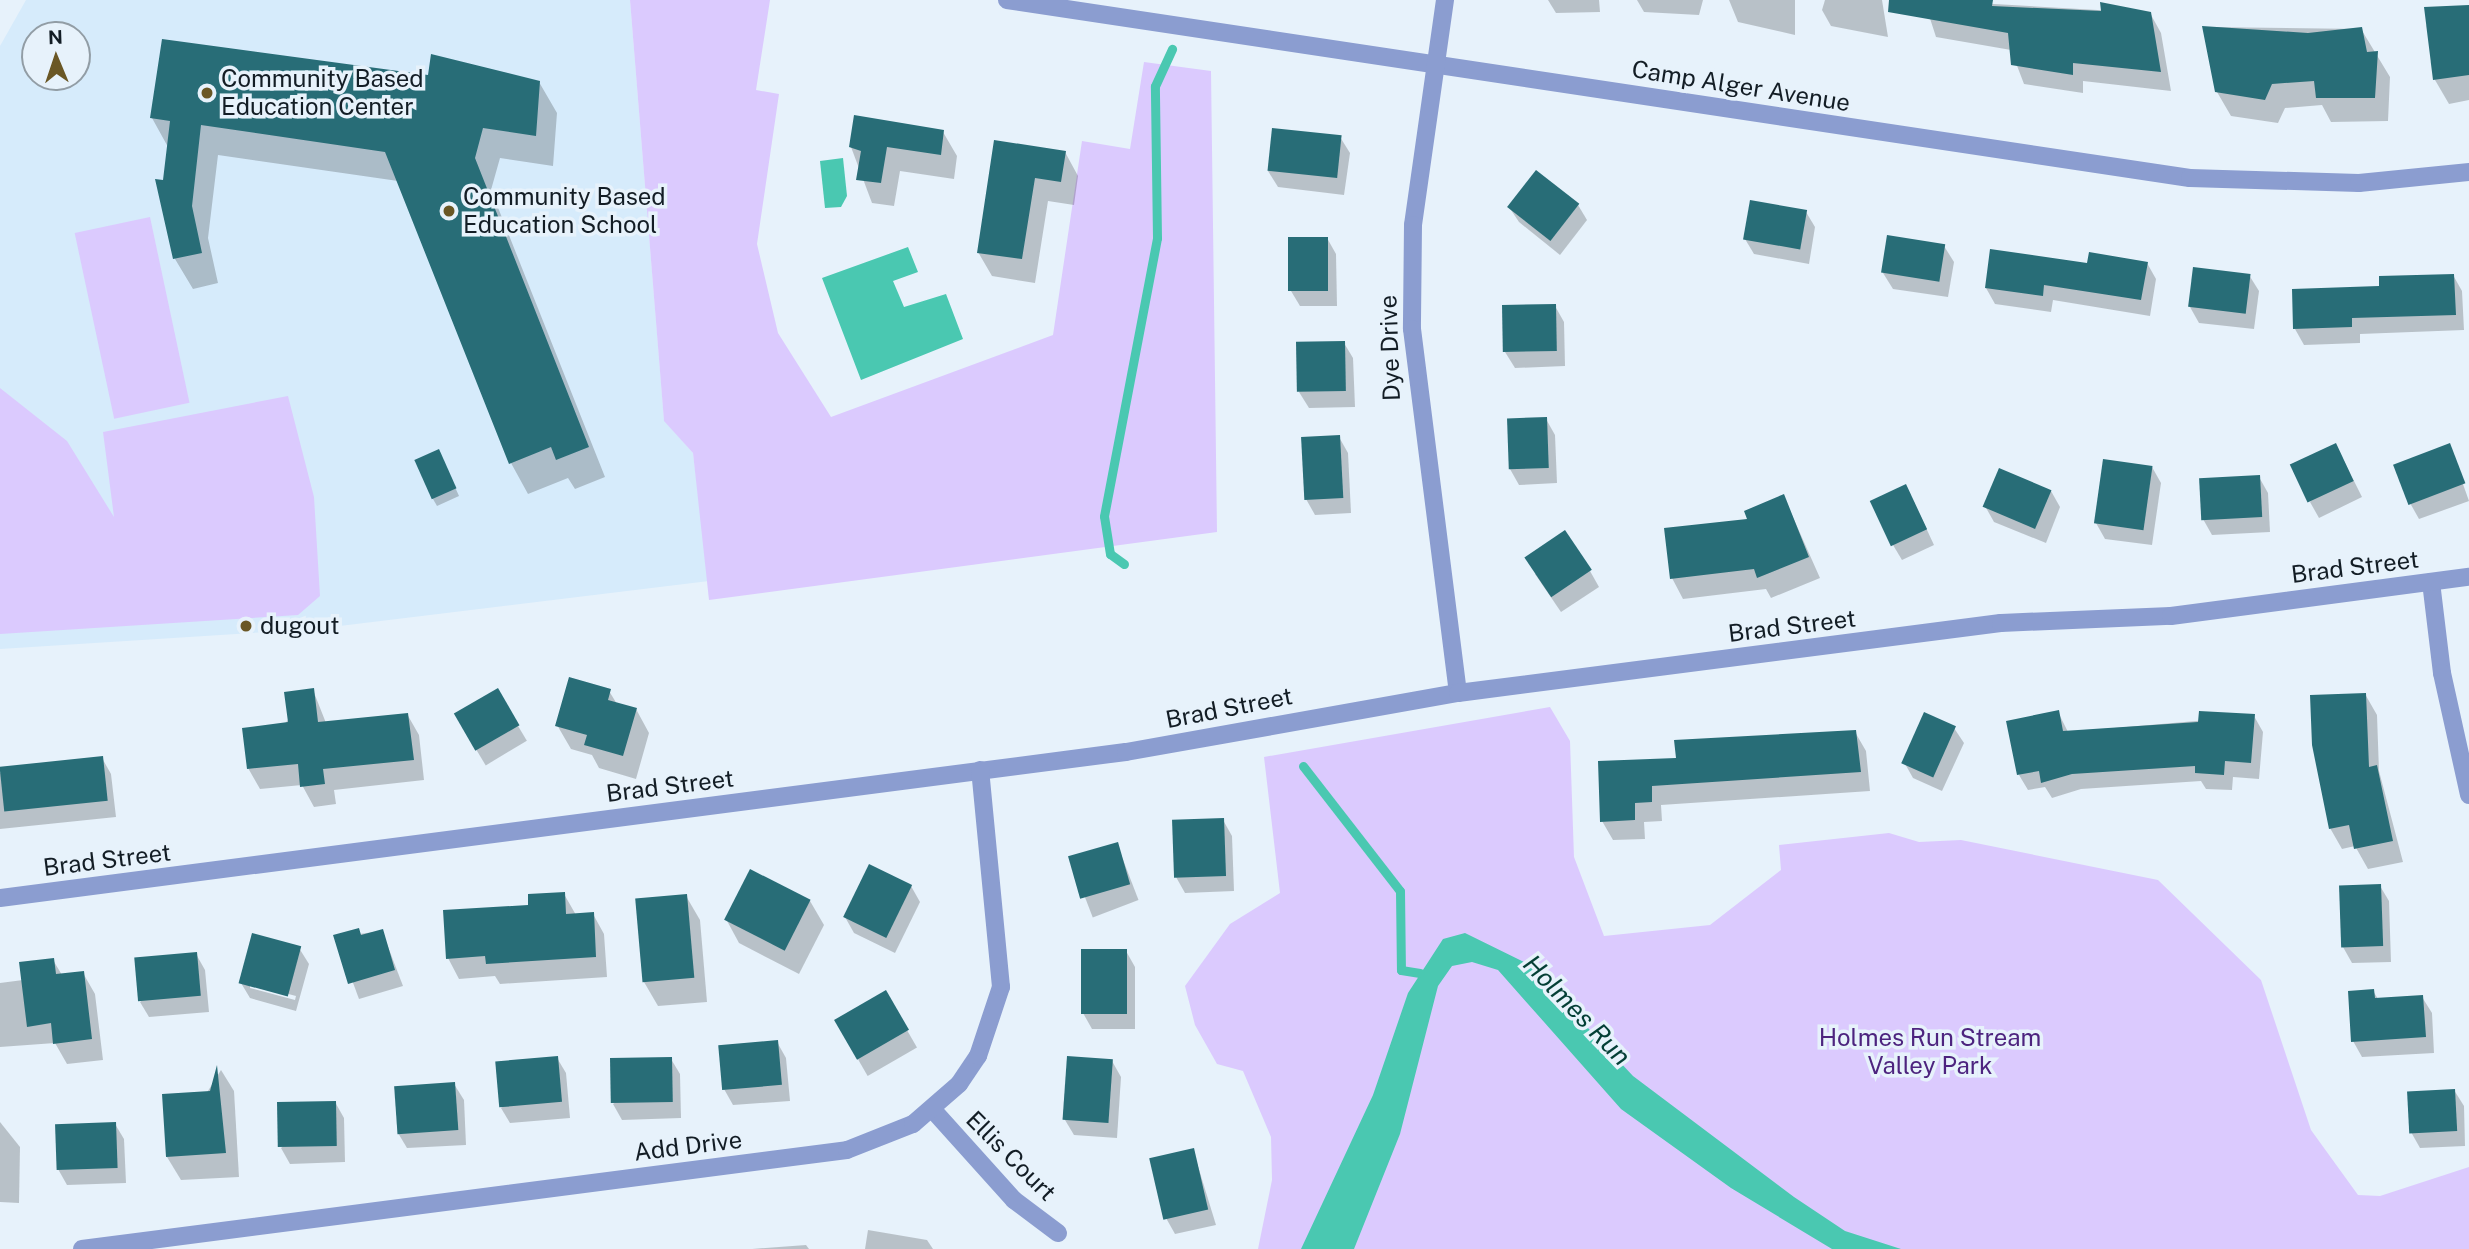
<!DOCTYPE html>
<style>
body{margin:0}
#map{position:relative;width:2469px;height:1249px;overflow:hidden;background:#e7f2fb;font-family:"Public Sans",sans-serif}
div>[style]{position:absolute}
.built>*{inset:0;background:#d6ebfb}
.green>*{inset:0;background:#dbcafe;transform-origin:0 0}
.water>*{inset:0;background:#4ac8b1}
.shadow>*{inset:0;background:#0003;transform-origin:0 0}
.stream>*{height:9px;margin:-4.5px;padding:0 4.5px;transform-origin:4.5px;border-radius:4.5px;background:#4ac8b1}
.building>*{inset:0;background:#286d77;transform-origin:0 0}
.street>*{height:18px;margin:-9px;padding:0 9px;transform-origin:9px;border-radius:9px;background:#8b9dd0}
.dots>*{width:19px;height:19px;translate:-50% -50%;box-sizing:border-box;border:4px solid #e7f2fb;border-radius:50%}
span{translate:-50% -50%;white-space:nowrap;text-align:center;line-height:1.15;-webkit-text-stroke:7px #e7f2fb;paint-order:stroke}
.poi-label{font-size:24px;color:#131d25}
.left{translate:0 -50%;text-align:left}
.street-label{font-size:24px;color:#131d25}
.park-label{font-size:24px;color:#4d247f}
.water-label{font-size:26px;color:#043f36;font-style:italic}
.north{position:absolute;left:21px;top:21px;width:70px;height:70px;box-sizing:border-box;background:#e7f2fb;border:2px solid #929da5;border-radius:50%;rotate:358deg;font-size:19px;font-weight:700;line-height:28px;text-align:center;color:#131d25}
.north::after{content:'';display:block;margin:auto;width:24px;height:32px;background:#6a5725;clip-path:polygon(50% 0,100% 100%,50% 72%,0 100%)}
</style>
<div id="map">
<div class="built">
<i style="clip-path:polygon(evenodd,26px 0,630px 0,664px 420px,693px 453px,709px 581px,315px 629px,0 649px,0 46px,26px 0,35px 35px,77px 35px,77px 77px,35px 77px,35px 35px)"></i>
</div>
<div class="green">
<i style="clip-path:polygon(630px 0,770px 0,756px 90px,779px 94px,757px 244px,778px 333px,831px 417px,1053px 335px,1082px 141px,1130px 149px,1144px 62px,1211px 71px,1217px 532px,709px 600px,693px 453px,664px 421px)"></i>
<i style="left:150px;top:217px;width:190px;height:77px;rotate:78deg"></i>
<i style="clip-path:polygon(0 388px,67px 441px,114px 517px,103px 432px,288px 396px,314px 497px,320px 596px,298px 615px,0 634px)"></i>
<i style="clip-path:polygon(1550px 707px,1570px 741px,1574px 857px,1604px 936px,1710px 925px,1781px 870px,1779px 845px,1889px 833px,1919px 842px,1961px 840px,2158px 880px,2261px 980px,2311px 1130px,2358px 1195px,2380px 1196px,2469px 1167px,2469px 1249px,1258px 1249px,1272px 1180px,1271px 1137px,1243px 1071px,1217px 1064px,1195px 1025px,1185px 986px,1230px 924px,1280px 893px,1264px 757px)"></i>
</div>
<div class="water">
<i style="clip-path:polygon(843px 158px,847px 196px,841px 207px,825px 208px,820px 161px)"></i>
<i style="clip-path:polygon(908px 247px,918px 272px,893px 281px,904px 307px,946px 294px,963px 339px,861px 380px,822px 278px)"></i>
<i style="clip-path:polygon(1465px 933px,1528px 964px,1633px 1076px,1794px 1197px,1845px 1231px,1901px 1249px,1832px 1249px,1731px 1188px,1621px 1109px,1498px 970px,1472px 962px,1452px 966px,1438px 986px,1400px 1134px,1354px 1249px,1301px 1249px,1373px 1095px,1408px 993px,1443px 939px)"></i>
</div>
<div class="shadow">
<i style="clip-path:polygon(1548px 0,1599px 0,1600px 12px,1556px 13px)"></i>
<i style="clip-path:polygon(1637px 0,1703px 0,1699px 15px,1644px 12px)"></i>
<i style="clip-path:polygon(1729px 0,1795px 0,1795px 35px,1738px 22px)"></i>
<i style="clip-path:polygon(1825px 0,1882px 0,1888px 37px,1831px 26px,1822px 10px)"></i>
<i style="clip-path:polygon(1924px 0,2150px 13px,2161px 33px,2171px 91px,2083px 81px,2083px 93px,2024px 84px,2011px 50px,1936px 37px)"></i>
<i style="clip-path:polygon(2469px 6px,2469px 100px,2449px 104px,2435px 80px,2426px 9px)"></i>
<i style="clip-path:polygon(2205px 27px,2361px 29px,2390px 77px,2388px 121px,2331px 122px,2322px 105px,2285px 108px,2278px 123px,2231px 116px,2217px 92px)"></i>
<i style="clip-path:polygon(429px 77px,539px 82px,557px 113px,553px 166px,500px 158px,491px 190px,605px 477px,575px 489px,568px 478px,528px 494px,511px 463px,398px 181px,218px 155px,208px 238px,218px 283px,193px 289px,175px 259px,164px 182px,168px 147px,152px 118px)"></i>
<i style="clip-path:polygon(943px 132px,957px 156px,954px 179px,900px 171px,894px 206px,872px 203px,851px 147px)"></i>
<i style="clip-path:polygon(1340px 137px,1350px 153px,1344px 195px,1278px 187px,1268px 171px)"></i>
<i style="clip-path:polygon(995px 142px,1065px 152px,1078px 176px,1074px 205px,1048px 201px,1035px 283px,992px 276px,978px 252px)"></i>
<i style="clip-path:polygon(1578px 205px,1587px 220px,1560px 255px,1519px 222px,1509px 207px)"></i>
<i style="clip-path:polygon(1806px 212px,1815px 227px,1809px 264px,1754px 254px,1745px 239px)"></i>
<i style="clip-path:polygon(1327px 238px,1336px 254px,1337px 306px,1300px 306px,1291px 291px)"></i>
<i style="clip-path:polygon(1944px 246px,1954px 262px,1948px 297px,1893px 289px,1883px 273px)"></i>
<i style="clip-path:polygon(2147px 263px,2156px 279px,2150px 316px,2053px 300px,2051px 312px,1995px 304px,1986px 288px,2089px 265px)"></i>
<i style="clip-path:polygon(2249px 275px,2259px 291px,2254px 329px,2199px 323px,2190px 307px)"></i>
<i style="clip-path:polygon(2453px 275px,2462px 291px,2464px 330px,2360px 334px,2360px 343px,2304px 345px,2295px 329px,2381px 288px)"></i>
<i style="clip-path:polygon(1555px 306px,1564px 322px,1565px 366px,1515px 368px,1505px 352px)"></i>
<i style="clip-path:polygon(1344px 343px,1353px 358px,1355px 407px,1309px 408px,1299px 392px)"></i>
<i style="clip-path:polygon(1546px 419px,1555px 435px,1557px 483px,1519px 485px,1510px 469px)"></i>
<i style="clip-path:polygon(1339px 437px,1348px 453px,1351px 513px,1315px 515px,1306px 499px)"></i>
<i style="clip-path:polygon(2449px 445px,2469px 501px,2419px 519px,2410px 503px)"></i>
<i style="clip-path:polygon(442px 458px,459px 496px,437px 506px,433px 499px)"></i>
<i style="clip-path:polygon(2344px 461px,2362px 497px,2319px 518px,2310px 502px)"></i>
<i style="clip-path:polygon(2152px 467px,2161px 483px,2152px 545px,2105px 539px,2096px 523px)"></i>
<i style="clip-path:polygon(2259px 477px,2268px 493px,2270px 532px,2212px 535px,2203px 519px)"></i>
<i style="clip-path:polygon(2051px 491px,2060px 507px,2046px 543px,1994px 522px,1985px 506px)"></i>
<i style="clip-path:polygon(1784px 497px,1820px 578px,1771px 598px,1766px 589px,1683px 599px,1672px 578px)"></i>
<i style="clip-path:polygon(1914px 502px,1934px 545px,1902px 560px,1893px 545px)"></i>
<i style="clip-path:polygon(1590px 571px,1599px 587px,1561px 612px,1535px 574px)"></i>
<i style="clip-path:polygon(313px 690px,326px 723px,407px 714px,419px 735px,424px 780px,334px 790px,336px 804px,314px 807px,302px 785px,260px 789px,248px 768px)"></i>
<i style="left:497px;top:691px;width:58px;height:48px;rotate:59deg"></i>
<i style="clip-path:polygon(609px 691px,617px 704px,636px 709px,649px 733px,636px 779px,599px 768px,592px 755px,571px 749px,557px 725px)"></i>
<i style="clip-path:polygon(2365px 694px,2377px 715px,2379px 771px,2403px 862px,2368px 869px,2355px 846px,2342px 849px,2330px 828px)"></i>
<i style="clip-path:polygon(2058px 712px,2068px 732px,2254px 716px,2263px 732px,2259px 779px,2233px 777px,2232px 790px,2206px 789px,2201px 781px,2081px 789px,2052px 798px,2045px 787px,2028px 790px,2019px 775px)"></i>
<i style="clip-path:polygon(1954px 728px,1964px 743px,1942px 791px,1913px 778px,1904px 762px)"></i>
<i style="clip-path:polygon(1855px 732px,1866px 751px,1870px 791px,1661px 805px,1662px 821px,1644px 822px,1645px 839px,1613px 840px,1602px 821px,1677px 760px)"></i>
<i style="clip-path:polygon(102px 758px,111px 774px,116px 817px,0 829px,0 773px,44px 772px,43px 765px)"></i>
<i style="clip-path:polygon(1223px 820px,1232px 836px,1234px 891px,1185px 893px,1176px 877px,1174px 822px)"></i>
<i style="left:1117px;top:844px;width:60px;height:49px;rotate:69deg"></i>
<i style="clip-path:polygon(911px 886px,920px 902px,895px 953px,854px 933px,845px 917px)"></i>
<i style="clip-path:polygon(2380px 886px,2389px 901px,2391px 962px,2352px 963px,2343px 947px)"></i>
<i style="clip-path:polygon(564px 894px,576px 915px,593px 914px,604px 934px,607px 977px,500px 984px,495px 976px,459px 979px,448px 958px,530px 907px)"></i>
<i style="clip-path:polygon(686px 896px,700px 920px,707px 1002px,658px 1006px,644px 982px)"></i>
<i style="clip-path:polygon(810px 901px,824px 925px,799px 974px,739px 943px,726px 919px)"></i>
<i style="clip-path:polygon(382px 931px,403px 986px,359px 999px,336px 937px)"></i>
<i style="clip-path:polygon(evenodd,299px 948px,309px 964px,296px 1011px,250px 998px,241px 983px,299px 948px,250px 984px,296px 996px,295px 1000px,250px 988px,250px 984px)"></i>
<i style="clip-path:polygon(1126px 951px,1135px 967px,1135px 1029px,1092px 1029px,1083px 1013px)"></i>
<i style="clip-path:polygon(196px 954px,205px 970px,209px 1012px,149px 1017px,140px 1002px)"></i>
<i style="clip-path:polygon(53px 960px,62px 975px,83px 973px,95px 994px,103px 1060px,67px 1064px,55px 1043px,0 1047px,0 983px,23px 980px)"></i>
<i style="clip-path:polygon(2373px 991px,2378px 999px,2422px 997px,2432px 1013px,2434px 1053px,2362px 1057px,2353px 1041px)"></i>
<i style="left:885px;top:992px;width:64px;height:57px;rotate:60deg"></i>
<i style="clip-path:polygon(777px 1042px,786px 1058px,790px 1101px,733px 1105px,724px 1089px)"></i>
<i style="clip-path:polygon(557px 1058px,566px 1073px,570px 1118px,510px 1123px,501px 1108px)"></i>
<i style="clip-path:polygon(671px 1059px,680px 1074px,681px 1118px,622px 1120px,613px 1104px)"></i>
<i style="clip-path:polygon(1112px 1061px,1121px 1077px,1117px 1138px,1074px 1135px,1065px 1120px)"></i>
<i style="clip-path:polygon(221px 1070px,234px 1091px,239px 1177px,181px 1180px,167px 1157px)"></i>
<i style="clip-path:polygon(454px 1084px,464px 1100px,466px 1145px,407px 1148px,398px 1133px)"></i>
<i style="clip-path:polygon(2454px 1090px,2464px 1106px,2465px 1146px,2420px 1148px,2411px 1132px)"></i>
<i style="clip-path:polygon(335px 1102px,344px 1118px,345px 1162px,290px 1164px,281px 1148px)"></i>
<i style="clip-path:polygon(0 1122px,20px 1147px,19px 1203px,0 1202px)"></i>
<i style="clip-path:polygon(115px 1124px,124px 1139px,126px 1183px,67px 1185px,58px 1169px)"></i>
<i style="clip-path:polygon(1193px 1150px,1216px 1225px,1175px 1234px,1166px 1218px)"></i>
<i style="clip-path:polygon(868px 1230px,927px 1240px,933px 1249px,865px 1249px)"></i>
<i style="clip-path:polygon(806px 1245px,809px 1249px,752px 1249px)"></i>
</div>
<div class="stream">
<i style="left:1124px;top:564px;width:17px;rotate:-144deg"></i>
<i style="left:1110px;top:554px;width:38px;rotate:-99deg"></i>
<i style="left:1104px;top:516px;width:283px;rotate:-79.2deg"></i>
<i style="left:1157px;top:238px;width:152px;rotate:-90.8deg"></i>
<i style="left:1155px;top:86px;width:41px;rotate:-65.3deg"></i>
<i style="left:1303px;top:766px;width:158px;rotate:52.2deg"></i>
<i style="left:1400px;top:891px;width:79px;rotate:89.3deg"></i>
<i style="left:1401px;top:970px;width:19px;rotate:9deg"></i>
</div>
<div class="building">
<i style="clip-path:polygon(1889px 0,1993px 0,1992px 6px,2101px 11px,2100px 2px,2151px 12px,2161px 72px,2073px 63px,2073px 75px,2011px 65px,2008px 33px,1888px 12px)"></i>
<i style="clip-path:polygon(2469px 5px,2469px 75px,2433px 80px,2424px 7px)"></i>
<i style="clip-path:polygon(2202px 26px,2308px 33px,2362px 27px,2367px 52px,2378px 51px,2375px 98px,2316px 98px,2314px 81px,2272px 84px,2265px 100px,2215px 92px)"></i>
<i style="clip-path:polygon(162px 39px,428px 75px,431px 54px,540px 81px,536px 136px,483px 128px,475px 158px,589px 447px,556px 460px,551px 447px,509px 464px,385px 152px,201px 125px,192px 206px,202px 253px,173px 259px,155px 179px,163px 180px,170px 121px,150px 118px)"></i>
<i style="clip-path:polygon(854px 115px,944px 130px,941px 155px,887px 147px,881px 183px,856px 180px,861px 151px,849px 147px)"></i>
<i style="left:1272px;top:128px;width:70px;height:43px;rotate:6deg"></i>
<i style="clip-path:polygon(994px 140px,1066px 151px,1061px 182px,1035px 178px,1022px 259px,977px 253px)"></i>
<i style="left:1536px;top:170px;width:55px;height:47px;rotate:38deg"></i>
<i style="left:1750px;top:200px;width:58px;height:40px;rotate:10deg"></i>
<i style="left:1887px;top:235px;width:59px;height:38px;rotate:9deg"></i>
<i style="left:1288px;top:237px;width:40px;height:54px"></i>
<i style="clip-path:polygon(1990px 249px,2087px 263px,2089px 252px,2148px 262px,2141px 300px,2044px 285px,2043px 296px,1985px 288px)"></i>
<i style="left:2193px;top:267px;width:58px;height:40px;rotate:7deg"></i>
<i style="clip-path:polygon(2454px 274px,2456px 315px,2352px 318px,2352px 327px,2293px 329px,2292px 289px,2379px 286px,2379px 276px)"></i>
<i style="left:1556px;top:304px;width:47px;height:54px;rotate:89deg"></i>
<i style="left:1345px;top:341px;width:50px;height:49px;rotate:89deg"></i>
<i style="left:1547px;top:417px;width:51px;height:40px;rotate:88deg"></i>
<i style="left:1340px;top:435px;width:63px;height:39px;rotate:87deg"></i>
<i style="left:2336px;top:443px;width:42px;height:51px;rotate:65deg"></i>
<i style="left:2450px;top:443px;width:43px;height:61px;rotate:69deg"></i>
<i style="left:439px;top:449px;width:43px;height:27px;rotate:66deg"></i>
<i style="left:2103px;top:459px;width:50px;height:65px;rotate:8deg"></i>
<i style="left:1999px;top:468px;width:57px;height:42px;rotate:23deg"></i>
<i style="left:2260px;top:475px;width:42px;height:61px;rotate:87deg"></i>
<i style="left:1906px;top:484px;width:50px;height:40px;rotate:65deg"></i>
<i style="clip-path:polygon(1784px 494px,1809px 557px,1757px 578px,1754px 569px,1670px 579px,1664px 528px,1747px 519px,1744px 511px)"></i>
<i style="left:1565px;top:530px;width:48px;height:49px;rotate:56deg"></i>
<i style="clip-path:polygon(569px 677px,611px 689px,608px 700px,637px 708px,623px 756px,584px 745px,587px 735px,555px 726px)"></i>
<i style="clip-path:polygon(314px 688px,318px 722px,408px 713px,414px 760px,323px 769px,325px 784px,300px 787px,298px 764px,247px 769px,242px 728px,288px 722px,284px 692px)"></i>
<i style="left:498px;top:688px;width:43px;height:51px;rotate:60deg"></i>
<i style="clip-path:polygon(2366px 693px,2369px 767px,2377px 765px,2393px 841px,2354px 849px,2349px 825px,2329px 829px,2312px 745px,2310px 695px)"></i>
<i style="clip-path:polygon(2059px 710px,2063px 731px,2198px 722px,2199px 711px,2255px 714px,2251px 763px,2225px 761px,2224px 775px,2195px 773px,2195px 766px,2072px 774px,2041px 783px,2039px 771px,2017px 775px,2006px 721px)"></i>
<i style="left:1924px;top:712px;width:35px;height:56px;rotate:24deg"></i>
<i style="clip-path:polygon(1856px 730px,1861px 772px,1652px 786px,1652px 802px,1635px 803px,1635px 820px,1600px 822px,1598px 761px,1676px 758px,1674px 740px)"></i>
<i style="left:103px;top:756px;width:45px;height:104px;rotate:84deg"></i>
<i style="left:1224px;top:818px;width:58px;height:52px;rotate:88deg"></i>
<i style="left:1118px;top:842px;width:44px;height:52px;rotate:74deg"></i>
<i style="left:869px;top:864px;width:48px;height:59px;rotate:26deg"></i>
<i style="left:750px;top:869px;width:68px;height:57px;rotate:27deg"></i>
<i style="left:2381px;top:884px;width:62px;height:42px;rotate:88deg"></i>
<i style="clip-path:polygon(565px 892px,566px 914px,594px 912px,596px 957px,486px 964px,485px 956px,446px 959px,443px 910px,528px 905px,528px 894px)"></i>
<i style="left:687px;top:894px;width:84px;height:52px;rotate:85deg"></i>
<i style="clip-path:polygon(359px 928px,361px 935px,383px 929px,395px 970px,348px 984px,333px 935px)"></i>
<i style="left:252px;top:933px;width:51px;height:52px;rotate:15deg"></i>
<i style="left:1081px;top:949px;width:46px;height:65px"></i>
<i style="left:197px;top:952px;width:44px;height:63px;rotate:85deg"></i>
<i style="clip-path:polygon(54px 958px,56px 974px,84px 971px,92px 1039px,53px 1044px,51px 1023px,27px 1027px,19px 962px)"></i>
<i style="clip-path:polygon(2374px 989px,2375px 998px,2423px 995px,2426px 1037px,2351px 1042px,2348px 991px)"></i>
<i style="left:886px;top:990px;width:46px;height:60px;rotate:60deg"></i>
<i style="left:778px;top:1040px;width:45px;height:60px;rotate:85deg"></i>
<i style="left:558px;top:1056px;width:46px;height:63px;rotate:85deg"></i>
<i style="left:1067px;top:1056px;width:46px;height:64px;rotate:4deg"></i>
<i style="left:672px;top:1057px;width:45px;height:62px;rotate:89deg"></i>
<i style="clip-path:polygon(217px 1065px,226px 1153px,166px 1157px,162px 1094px,210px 1091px)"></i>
<i style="left:455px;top:1082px;width:48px;height:61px;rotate:86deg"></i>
<i style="left:2455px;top:1089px;width:42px;height:48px;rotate:87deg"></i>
<i style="left:336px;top:1101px;width:45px;height:59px;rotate:89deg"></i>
<i style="left:116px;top:1122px;width:46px;height:61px;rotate:88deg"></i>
<i style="left:1194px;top:1148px;width:63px;height:46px;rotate:77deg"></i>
</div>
<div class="street">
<i style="left:1007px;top:0;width:1196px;rotate:8.56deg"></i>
<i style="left:2190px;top:178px;width:169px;rotate:1.7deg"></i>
<i style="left:2359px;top:183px;width:111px;rotate:-5.7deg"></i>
<i style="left:1445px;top:0;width:227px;rotate:98.1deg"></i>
<i style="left:1413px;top:225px;width:104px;rotate:90.6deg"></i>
<i style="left:1412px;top:329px;width:367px;rotate:82.8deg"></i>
<i style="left:2431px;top:582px;width:92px;rotate:83.1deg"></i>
<i style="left:2442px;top:673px;width:125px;rotate:77.5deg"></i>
<i style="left:0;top:898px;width:1135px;rotate:-7.39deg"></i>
<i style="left:1126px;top:752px;width:337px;rotate:-10.1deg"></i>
<i style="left:1458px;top:693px;width:547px;rotate:-7.35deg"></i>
<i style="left:2001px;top:623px;width:170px;rotate:-2.4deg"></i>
<i style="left:2171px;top:616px;width:301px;rotate:-7.5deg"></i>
<i style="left:933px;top:1110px;width:121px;rotate:48deg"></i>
<i style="left:1014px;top:1200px;width:55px;rotate:36.9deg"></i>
<i style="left:82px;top:1249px;width:771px;rotate:-7.37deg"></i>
<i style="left:847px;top:1150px;width:71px;rotate:-21.5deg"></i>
<i style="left:913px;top:1124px;width:61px;rotate:-41deg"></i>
<i style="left:959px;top:1084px;width:34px;rotate:-56deg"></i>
<i style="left:978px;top:1056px;width:73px;rotate:-71.6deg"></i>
<i style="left:1001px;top:987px;width:218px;rotate:-95.5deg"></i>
</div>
<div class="dots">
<i style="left:207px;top:93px;background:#6a5725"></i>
<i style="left:449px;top:211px;background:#6a5725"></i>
<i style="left:246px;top:626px;background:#6a5725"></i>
</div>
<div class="poi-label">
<span class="left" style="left:221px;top:93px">Community Based<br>Education Center</span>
<span class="left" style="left:463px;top:211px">Community Based<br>Education School</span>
<span class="left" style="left:260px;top:626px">dugout</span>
</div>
<div class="street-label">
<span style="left:1741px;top:86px;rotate:9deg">Camp Alger Avenue</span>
<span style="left:1390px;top:348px;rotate:-92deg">Dye Drive</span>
<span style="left:2355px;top:567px;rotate:-7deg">Brad Street</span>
<span style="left:1792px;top:626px;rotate:-7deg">Brad Street</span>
<span style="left:1229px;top:708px;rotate:-11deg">Brad Street</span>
<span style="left:670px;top:786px;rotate:-7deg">Brad Street</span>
<span style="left:107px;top:860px;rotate:-7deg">Brad Street</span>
<span style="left:688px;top:1146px;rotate:-7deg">Add Drive</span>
<span style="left:1011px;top:1156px;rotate:45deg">Ellis Court</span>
</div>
<div class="park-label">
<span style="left:1930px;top:1052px">Holmes Run Stream<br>Valley Park</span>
</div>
<div class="water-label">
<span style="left:1577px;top:1010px;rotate:46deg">Holmes Run</span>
</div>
<div class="north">N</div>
</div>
